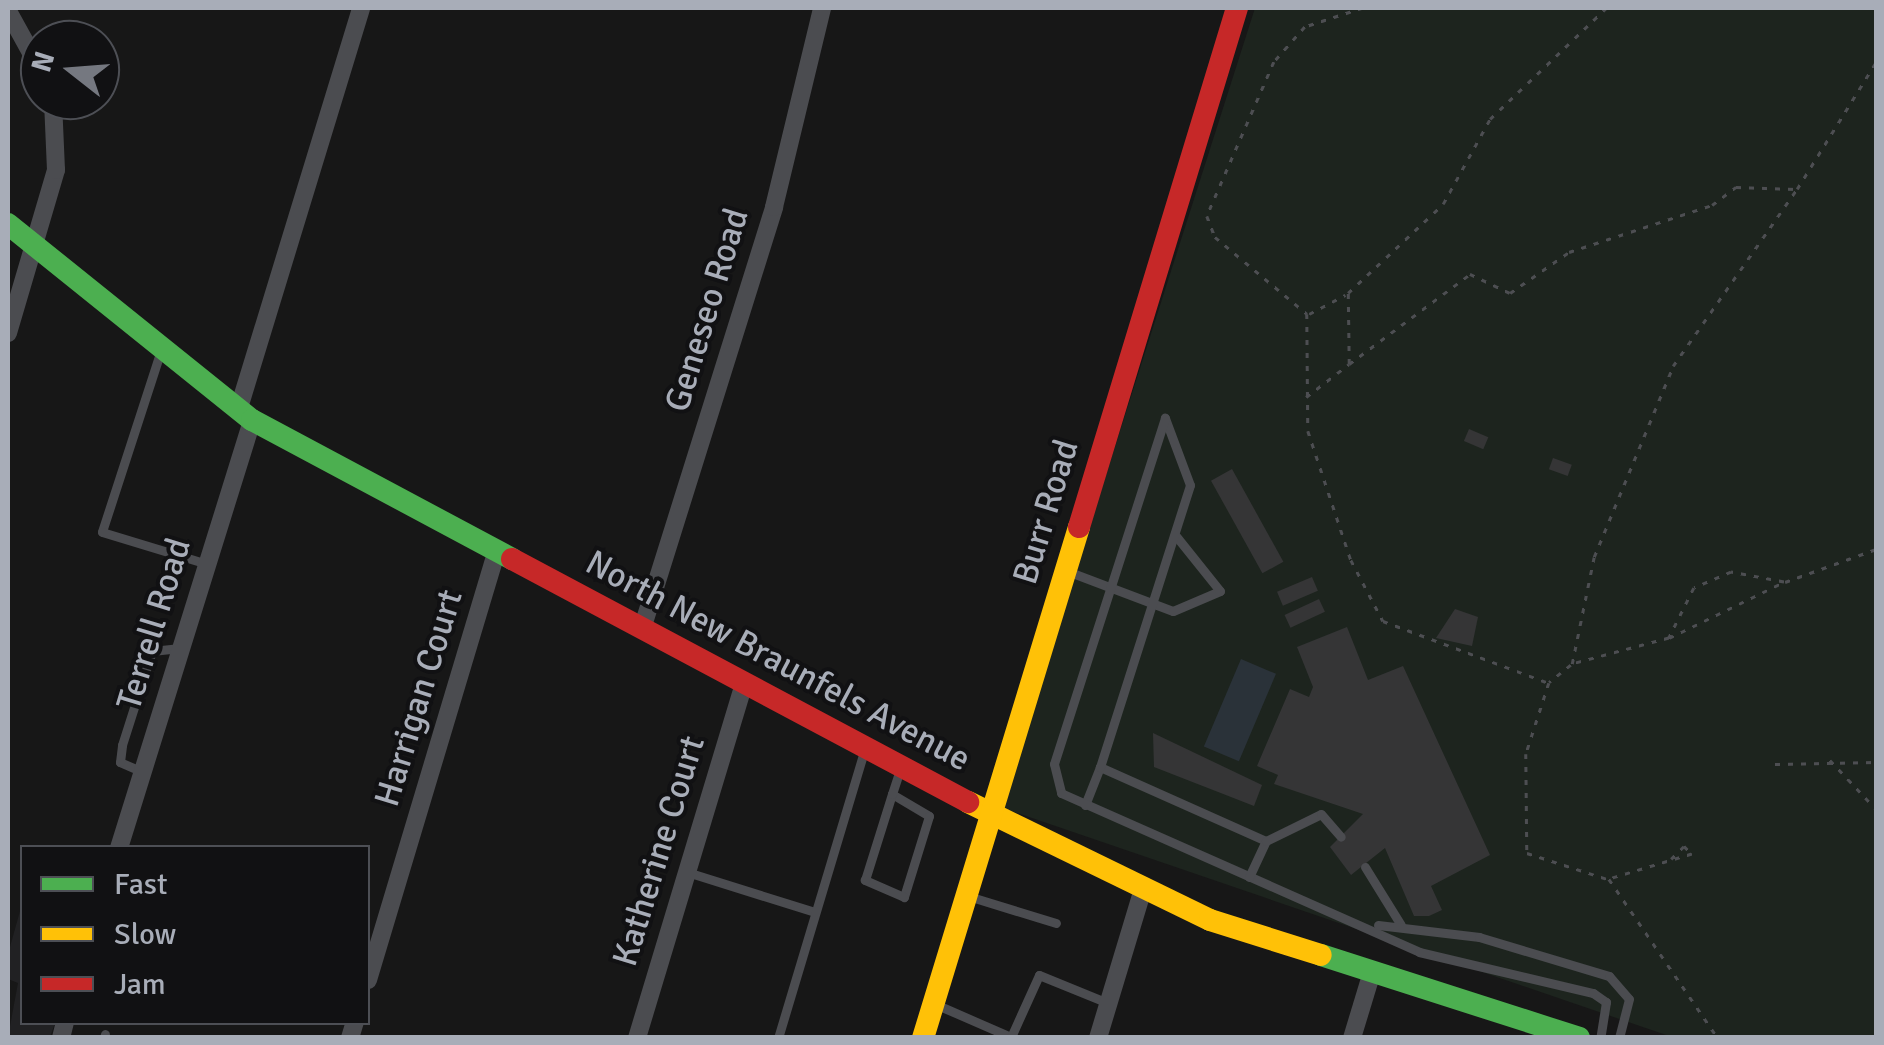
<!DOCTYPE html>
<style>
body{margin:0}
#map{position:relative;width:1884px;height:1045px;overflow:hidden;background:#171717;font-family:Signika,sans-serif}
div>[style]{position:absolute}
.built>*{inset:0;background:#212123}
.green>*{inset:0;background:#1d241e}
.water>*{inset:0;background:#2a3239;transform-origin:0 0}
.building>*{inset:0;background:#353536;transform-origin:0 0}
.path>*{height:2.5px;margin-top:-1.25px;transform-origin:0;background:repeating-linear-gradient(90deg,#4d4e52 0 5px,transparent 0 13px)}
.lane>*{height:9px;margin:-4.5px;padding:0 4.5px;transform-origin:4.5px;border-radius:4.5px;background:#4b4c50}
.street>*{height:18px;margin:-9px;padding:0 9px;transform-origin:9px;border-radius:9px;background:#4b4c50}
.fast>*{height:22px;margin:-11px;padding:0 11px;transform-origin:11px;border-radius:11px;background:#4caf50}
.slow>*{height:22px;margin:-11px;padding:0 11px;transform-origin:11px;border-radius:11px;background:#ffc107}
.jam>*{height:22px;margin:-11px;padding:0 11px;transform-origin:11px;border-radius:11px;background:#c62828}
span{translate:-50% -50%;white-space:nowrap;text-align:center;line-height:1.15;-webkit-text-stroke:8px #111113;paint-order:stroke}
.street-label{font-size:35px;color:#a8adb8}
.frame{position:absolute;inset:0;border:10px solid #a8adb8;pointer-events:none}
.legend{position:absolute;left:20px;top:845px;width:350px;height:180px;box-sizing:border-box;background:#111113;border:2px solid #4d4f55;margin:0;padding:12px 18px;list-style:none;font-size:30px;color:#a8adb8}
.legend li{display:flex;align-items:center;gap:20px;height:50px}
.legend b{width:50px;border:2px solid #4d4f55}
.north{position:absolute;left:20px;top:20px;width:100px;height:100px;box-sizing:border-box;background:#111113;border:2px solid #4d4f55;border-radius:50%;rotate:287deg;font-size:28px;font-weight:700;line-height:40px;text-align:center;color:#a8adb8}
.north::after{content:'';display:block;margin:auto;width:35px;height:45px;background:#757880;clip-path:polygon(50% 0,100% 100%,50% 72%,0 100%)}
</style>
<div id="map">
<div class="built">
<i style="clip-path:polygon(22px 904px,22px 1022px,55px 1023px,50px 1037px,8px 1037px,18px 983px,8px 979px,8px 954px)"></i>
</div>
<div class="green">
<i style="clip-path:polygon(1255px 8px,1876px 8px,1876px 1037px,1672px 1037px,1000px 807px)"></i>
</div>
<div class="water">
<i style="left:1241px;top:659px;width:38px;height:95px;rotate:23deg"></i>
</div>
<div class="building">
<i style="left:1469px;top:429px;width:21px;height:13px;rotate:23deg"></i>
<i style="left:1553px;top:458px;width:20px;height:12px;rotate:20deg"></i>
<i style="left:1232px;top:469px;width:106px;height:24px;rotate:61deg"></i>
<i style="left:1312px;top:577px;width:15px;height:38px;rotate:67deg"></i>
<i style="left:1319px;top:599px;width:14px;height:38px;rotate:65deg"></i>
<i style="clip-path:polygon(1455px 609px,1478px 617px,1472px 646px,1436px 638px)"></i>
<i style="clip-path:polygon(1347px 627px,1368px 680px,1403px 666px,1490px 855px,1431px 886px,1442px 910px,1429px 916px,1414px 916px,1385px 848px,1351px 875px,1330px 847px,1363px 814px,1274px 784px,1278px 775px,1257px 766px,1290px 689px,1309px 697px,1313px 687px,1297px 647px)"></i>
<i style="clip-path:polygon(1153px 733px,1262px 785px,1254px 806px,1154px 767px)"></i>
</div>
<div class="path">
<i style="left:1363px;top:8px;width:61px;rotate:161.9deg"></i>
<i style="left:1305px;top:27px;width:47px;rotate:131.5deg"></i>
<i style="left:1274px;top:62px;width:168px;rotate:113.5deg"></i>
<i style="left:1207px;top:216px;width:22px;rotate:69deg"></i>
<i style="left:1215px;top:237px;width:120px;rotate:39.9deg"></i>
<i style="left:1307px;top:314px;width:117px;rotate:89.5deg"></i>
<i style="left:1308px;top:431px;width:136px;rotate:71.6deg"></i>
<i style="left:1351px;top:560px;width:69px;rotate:62.3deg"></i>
<i style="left:1383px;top:621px;width:177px;rotate:20.5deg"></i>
<i style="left:1309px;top:314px;width:41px;rotate:-27.8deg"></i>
<i style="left:1349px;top:364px;width:151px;rotate:-36.6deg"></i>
<i style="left:1470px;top:274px;width:44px;rotate:25.4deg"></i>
<i style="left:1510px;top:293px;width:72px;rotate:-34.8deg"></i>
<i style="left:1569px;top:252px;width:151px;rotate:-18.2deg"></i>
<i style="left:1712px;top:205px;width:30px;rotate:-37deg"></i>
<i style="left:1736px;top:187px;width:61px;rotate:1.9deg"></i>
<i style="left:1797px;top:189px;width:150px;rotate:-58.1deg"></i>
<i style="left:1306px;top:397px;width:54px;rotate:-37.5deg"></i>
<i style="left:1349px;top:364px;width:71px;rotate:-90.8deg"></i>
<i style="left:1348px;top:293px;width:130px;rotate:-43.1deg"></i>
<i style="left:1443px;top:204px;width:97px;rotate:-61.1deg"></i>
<i style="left:1490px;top:119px;width:161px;rotate:-43.7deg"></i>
<i style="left:1785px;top:582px;width:97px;rotate:-19.9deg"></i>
<i style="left:1669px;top:638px;width:128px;rotate:-26deg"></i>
<i style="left:1784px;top:582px;width:54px;rotate:-169.3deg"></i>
<i style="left:1731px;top:572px;width:40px;rotate:156.6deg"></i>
<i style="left:1694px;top:588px;width:56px;rotate:116.6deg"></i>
<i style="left:1669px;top:638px;width:100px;rotate:165deg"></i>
<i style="left:1572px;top:664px;width:109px;rotate:-78.4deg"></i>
<i style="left:1594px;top:557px;width:207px;rotate:-67.5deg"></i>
<i style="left:1673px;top:366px;width:216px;rotate:-55deg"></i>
<i style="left:1571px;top:665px;width:28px;rotate:141deg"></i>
<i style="left:1549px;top:683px;width:75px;rotate:107.9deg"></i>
<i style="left:1526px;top:754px;width:99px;rotate:89.4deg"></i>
<i style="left:1527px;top:853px;width:84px;rotate:18deg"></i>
<i style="left:1830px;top:760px;width:67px;rotate:46.8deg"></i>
<i style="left:1775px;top:764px;width:101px;rotate:-1.1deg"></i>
<i style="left:1671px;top:859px;width:18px;rotate:-45deg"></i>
<i style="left:1684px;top:846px;width:11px;rotate:45deg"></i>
<i style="left:1692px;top:854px;width:87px;rotate:163.2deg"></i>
<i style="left:1609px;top:879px;width:193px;rotate:55.6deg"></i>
</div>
<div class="lane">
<i style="left:161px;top:350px;width:191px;rotate:108deg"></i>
<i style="left:102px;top:532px;width:110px;rotate:16.9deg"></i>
<i style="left:1067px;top:571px;width:113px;rotate:20.7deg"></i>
<i style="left:1173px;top:611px;width:51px;rotate:-23.1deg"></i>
<i style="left:1220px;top:591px;width:70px;rotate:-128.7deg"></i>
<i style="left:143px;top:772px;width:25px;rotate:-157deg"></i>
<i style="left:120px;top:762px;width:17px;rotate:-83deg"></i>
<i style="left:122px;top:745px;width:99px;rotate:-72.3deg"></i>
<i style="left:152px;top:651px;width:28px;rotate:-6deg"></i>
<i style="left:892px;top:794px;width:43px;rotate:30.7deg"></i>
<i style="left:929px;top:816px;width:85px;rotate:107.2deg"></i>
<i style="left:904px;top:897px;width:43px;rotate:-156.4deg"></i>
<i style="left:865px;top:880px;width:90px;rotate:-72.6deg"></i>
<i style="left:892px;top:794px;width:26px;rotate:-72deg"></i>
<i style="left:1085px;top:805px;width:41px;rotate:-68.5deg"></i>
<i style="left:1266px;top:841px;width:182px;rotate:-156deg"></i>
<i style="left:1100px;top:767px;width:296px;rotate:-72.3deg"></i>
<i style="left:1190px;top:485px;width:72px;rotate:-110.5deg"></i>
<i style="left:1165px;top:418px;width:363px;rotate:107.8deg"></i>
<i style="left:1054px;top:764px;width:30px;rotate:76deg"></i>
<i style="left:1061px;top:793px;width:392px;rotate:23.9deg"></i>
<i style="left:1419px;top:952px;width:179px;rotate:13.3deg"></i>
<i style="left:1593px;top:993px;width:16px;rotate:35deg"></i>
<i style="left:1606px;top:1002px;width:36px;rotate:99deg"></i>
<i style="left:1365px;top:867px;width:68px;rotate:58.2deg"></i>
<i style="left:687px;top:872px;width:134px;rotate:17.4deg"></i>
<i style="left:1249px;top:877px;width:40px;rotate:-65deg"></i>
<i style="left:1266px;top:841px;width:61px;rotate:-26.1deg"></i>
<i style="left:1321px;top:814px;width:30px;rotate:49deg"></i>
<i style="left:968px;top:896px;width:92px;rotate:17.1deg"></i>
<i style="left:1378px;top:925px;width:102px;rotate:6.8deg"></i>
<i style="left:1479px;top:937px;width:136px;rotate:16.7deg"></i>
<i style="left:1609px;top:976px;width:30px;rotate:49deg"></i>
<i style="left:1629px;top:999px;width:40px;rotate:104.4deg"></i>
<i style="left:935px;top:1004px;width:83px;rotate:23.5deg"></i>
<i style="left:1011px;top:1037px;width:68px;rotate:-65.7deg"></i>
<i style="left:1039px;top:975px;width:74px;rotate:22.1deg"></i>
<i style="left:104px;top:1038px;width:4px;rotate:-76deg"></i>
<i style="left:778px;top:1038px;width:303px;rotate:-73.3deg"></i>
</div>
<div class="street">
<i style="left:8px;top:11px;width:66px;rotate:61.1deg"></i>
<i style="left:8px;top:333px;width:170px;rotate:-73.6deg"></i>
<i style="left:56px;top:170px;width:70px;rotate:-92.5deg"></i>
<i style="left:238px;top:411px;width:421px;rotate:-73deg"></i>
<i style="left:642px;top:629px;width:442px;rotate:-72.6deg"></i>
<i style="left:774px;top:207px;width:205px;rotate:-76.4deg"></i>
<i style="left:119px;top:848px;width:448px;rotate:-72.7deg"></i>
<i style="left:368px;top:980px;width:448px;rotate:-73.3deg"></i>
<i style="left:61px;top:1038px;width:16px;rotate:-76deg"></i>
<i style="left:350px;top:1038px;width:17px;rotate:-73deg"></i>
<i style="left:637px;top:1038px;width:371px;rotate:-73.2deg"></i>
<i style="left:1098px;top:1038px;width:156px;rotate:-73.2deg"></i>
<i style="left:1352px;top:1038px;width:69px;rotate:-73.1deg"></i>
</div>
<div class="fast">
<i style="left:8px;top:224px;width:313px;rotate:38.8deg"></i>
<i style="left:252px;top:420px;width:295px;rotate:28.1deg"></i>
<i style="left:1321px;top:955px;width:271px;rotate:17.8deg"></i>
</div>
<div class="slow">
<i style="left:968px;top:802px;width:269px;rotate:26deg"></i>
<i style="left:1210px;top:920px;width:116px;rotate:17.5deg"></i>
<i style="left:923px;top:1038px;width:534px;rotate:-73.02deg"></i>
</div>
<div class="jam">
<i style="left:1079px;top:527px;width:543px;rotate:-73.07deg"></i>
<i style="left:512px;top:559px;width:517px;rotate:28.05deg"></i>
</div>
<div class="street-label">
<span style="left:707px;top:310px;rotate:-73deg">Geneseo Road</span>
<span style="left:1046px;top:512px;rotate:-73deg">Burr Road</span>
<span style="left:154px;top:624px;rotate:-73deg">Terrell Road</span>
<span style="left:778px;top:661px;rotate:28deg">North New Braunfels Avenue</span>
<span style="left:419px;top:698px;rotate:-73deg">Harrigan Court</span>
<span style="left:659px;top:851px;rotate:-73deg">Katherine Court</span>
</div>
<div class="frame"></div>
<ul class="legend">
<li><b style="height:12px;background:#4caf50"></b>Fast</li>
<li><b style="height:12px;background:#ffc107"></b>Slow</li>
<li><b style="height:12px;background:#c62828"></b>Jam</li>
</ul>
<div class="north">N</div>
</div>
